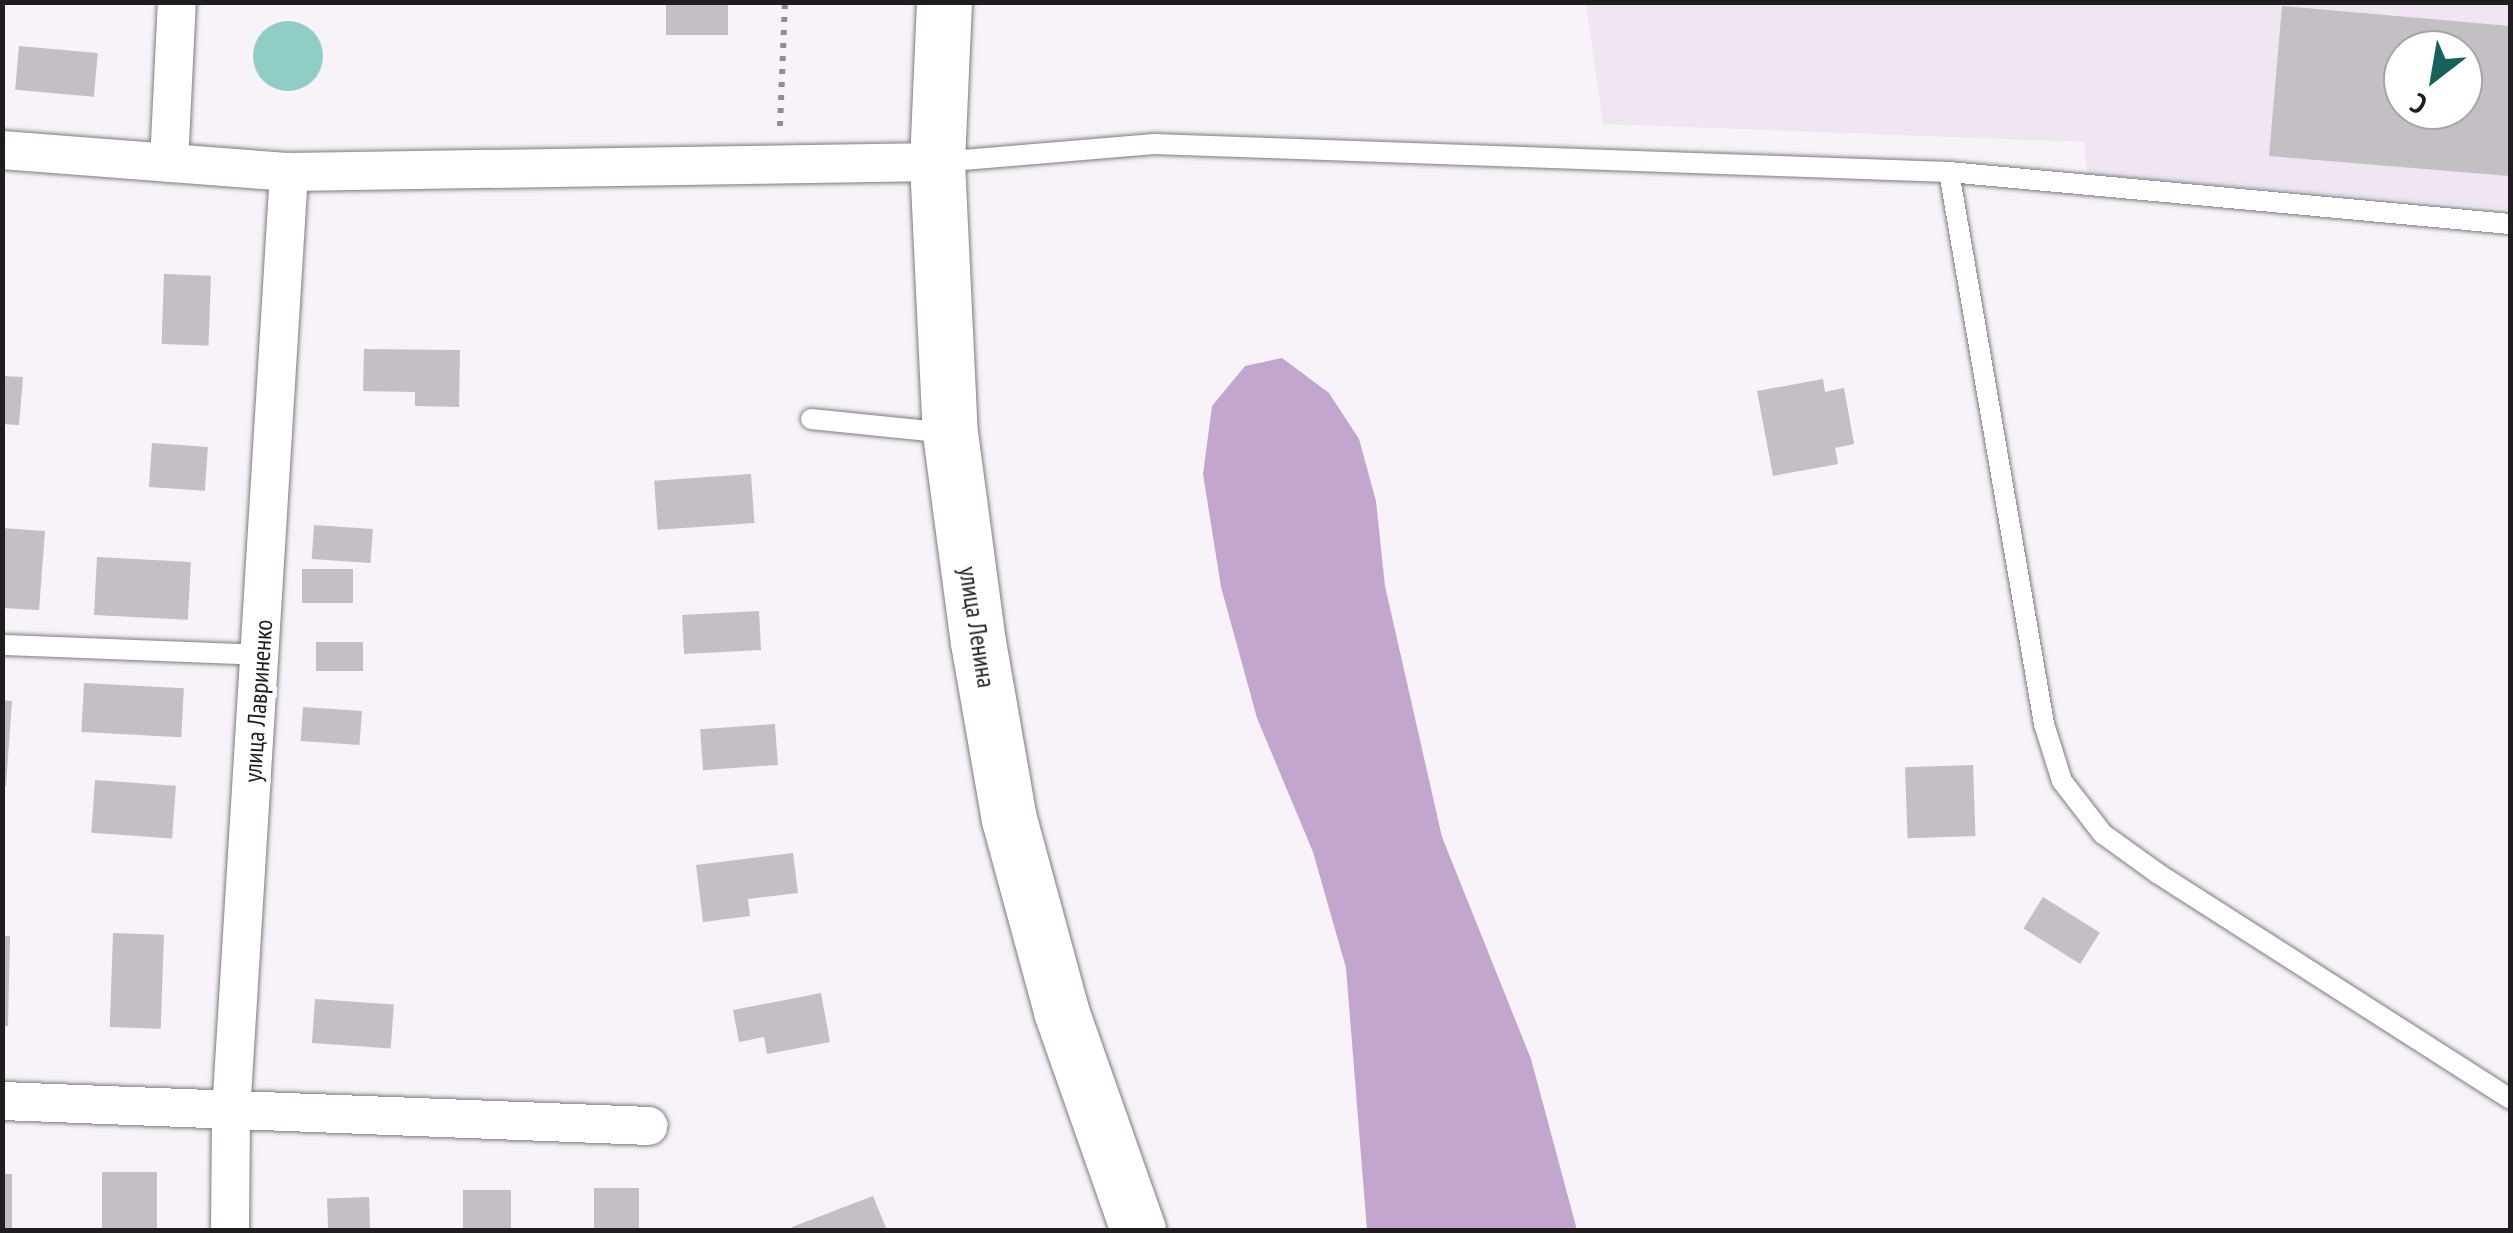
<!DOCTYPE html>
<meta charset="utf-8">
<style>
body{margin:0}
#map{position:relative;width:2513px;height:1233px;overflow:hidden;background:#f7f3f8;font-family:"PT Sans Narrow",sans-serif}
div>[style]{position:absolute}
.built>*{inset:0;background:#efe6f2}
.forest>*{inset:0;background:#c3a6ce}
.water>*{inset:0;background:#90cdc4}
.round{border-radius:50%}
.building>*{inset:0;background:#c3bfc4;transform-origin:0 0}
.path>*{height:6px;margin-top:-3px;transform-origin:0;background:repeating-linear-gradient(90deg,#918e92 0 5px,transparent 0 13px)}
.roads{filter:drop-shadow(0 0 2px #7e7b80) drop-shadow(0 0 2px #7e7b80)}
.service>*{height:20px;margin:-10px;padding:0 10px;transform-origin:10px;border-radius:10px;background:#fff}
.minor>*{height:38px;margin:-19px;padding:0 19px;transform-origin:19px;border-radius:19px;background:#fff}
.secondary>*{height:55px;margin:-27.5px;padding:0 27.5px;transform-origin:27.5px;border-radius:27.5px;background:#fff}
span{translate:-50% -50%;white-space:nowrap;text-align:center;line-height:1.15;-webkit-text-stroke:9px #fff;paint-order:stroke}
.street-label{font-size:25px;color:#1f1d1f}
.frame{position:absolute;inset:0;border:5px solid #1f1d1f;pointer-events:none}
.north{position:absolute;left:2383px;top:30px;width:100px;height:100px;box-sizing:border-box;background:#fff;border:2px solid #a5a5a5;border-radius:50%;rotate:211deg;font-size:28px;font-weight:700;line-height:40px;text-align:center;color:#1f1d1f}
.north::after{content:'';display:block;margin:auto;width:35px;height:45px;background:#17625a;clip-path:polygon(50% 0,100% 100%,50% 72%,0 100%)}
</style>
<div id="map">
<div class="built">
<i style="clip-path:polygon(evenodd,1586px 3px,2510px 3px,2510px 209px,2087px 174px,2084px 142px,1603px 124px,1586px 3px,2403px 50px,2463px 50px,2463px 110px,2403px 110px,2403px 50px)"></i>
</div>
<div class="forest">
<i style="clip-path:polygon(1282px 358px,1329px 393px,1359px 439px,1376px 501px,1385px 586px,1442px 837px,1531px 1059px,1577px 1230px,1367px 1230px,1346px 968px,1313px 852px,1257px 718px,1221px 587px,1203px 474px,1212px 406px,1245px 366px)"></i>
</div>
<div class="water">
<i class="round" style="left:253px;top:21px;width:70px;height:70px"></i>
</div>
<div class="building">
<i style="left:666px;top:2px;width:62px;height:33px"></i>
<i style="clip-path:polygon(evenodd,2282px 6px,2510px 26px,2510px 176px,2269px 156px,2282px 6px,2403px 50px,2463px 50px,2463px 110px,2403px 110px,2403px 50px)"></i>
<i style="left:19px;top:46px;width:79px;height:44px;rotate:5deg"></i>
<i style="left:164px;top:274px;width:47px;height:70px;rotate:2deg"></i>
<i style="clip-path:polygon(364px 349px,460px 350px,459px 407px,415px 406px,415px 392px,363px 391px)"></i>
<i style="clip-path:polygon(2px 376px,23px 377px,19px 425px,2px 424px)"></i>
<i style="clip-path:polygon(1823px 379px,1825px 392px,1844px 388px,1854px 444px,1835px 448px,1838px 464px,1773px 476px,1757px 391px)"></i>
<i style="left:152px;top:443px;width:56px;height:44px;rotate:4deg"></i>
<i style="left:751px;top:474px;width:49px;height:97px;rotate:86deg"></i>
<i style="left:314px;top:525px;width:59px;height:34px;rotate:4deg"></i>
<i style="clip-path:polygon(2px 528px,45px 531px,39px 610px,2px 608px)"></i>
<i style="left:97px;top:557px;width:94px;height:58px;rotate:3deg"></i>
<i style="left:302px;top:569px;width:51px;height:34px"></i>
<i style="left:759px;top:611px;width:39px;height:77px;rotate:87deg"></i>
<i style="left:363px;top:642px;width:29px;height:47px;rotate:90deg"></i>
<i style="left:84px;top:683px;width:100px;height:49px;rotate:3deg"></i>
<i style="clip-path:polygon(2px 700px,12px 701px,6px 786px,2px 786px)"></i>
<i style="left:303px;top:707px;width:59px;height:34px;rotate:4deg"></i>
<i style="left:775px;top:724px;width:41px;height:75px;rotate:86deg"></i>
<i style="left:1973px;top:765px;width:71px;height:68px;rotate:88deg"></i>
<i style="left:95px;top:780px;width:81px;height:53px;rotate:4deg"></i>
<i style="clip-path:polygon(793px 853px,798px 893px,748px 899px,750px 916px,703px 922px,696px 865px)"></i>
<i style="left:2043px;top:897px;width:67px;height:37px;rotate:32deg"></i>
<i style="left:113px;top:933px;width:51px;height:94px;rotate:2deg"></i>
<i style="clip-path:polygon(2px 936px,10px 936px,8px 1026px,2px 1026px)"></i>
<i style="clip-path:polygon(821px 993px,830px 1042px,767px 1054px,764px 1037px,739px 1042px,733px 1010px)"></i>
<i style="left:315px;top:999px;width:79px;height:44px;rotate:4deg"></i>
<i style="left:157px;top:1172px;width:58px;height:55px;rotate:90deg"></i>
<i style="left:2px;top:1174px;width:10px;height:56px"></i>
<i style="left:594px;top:1188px;width:45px;height:42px"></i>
<i style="left:511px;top:1190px;width:40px;height:48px;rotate:90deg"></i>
<i style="clip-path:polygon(873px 1196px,887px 1230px,793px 1230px,792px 1227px)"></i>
<i style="left:369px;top:1197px;width:33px;height:42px;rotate:88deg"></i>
</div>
<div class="path">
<i style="left:780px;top:126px;width:124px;rotate:-87.7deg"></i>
</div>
<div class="roads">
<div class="service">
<i style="left:939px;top:162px;width:216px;rotate:-4.8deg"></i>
<i style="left:1154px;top:144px;width:795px;rotate:2.02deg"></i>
<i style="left:1949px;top:172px;width:563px;rotate:5.3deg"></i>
<i style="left:1949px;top:172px;width:560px;rotate:80.23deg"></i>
<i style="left:2044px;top:724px;width:60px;rotate:72.5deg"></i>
<i style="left:2062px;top:781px;width:67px;rotate:52.3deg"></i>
<i style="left:2103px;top:834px;width:67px;rotate:35.8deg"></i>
<i style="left:2157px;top:873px;width:419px;rotate:32.6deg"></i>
<i style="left:811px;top:419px;width:138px;rotate:5.8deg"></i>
<i style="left:2px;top:645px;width:260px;rotate:2.2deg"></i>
</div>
<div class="minor">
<i style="left:2px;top:150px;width:288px;rotate:4.4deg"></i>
<i style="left:289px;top:172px;width:648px;rotate:-0.88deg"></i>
<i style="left:169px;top:163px;width:161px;rotate:-87.2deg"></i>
<i style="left:2px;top:1101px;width:647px;rotate:2.21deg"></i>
<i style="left:230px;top:1230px;width:117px;rotate:-89.5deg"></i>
<i style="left:231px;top:1113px;width:943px;rotate:-86.47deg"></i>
</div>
<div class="secondary">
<i style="left:944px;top:2px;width:160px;rotate:92.5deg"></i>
<i style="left:937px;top:162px;width:271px;rotate:87.3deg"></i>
<i style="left:950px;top:433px;width:211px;rotate:82.4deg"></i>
<i style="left:978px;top:642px;width:180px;rotate:80.1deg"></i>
<i style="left:1009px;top:819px;width:199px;rotate:74.8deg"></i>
<i style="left:1061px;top:1011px;width:232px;rotate:70.6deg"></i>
</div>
</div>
<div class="street-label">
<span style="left:977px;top:627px;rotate:81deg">улица Ленина</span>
<span style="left:258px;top:701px;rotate:-86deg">улица Лавриненко</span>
</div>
<div class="frame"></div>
<div class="north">С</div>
</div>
